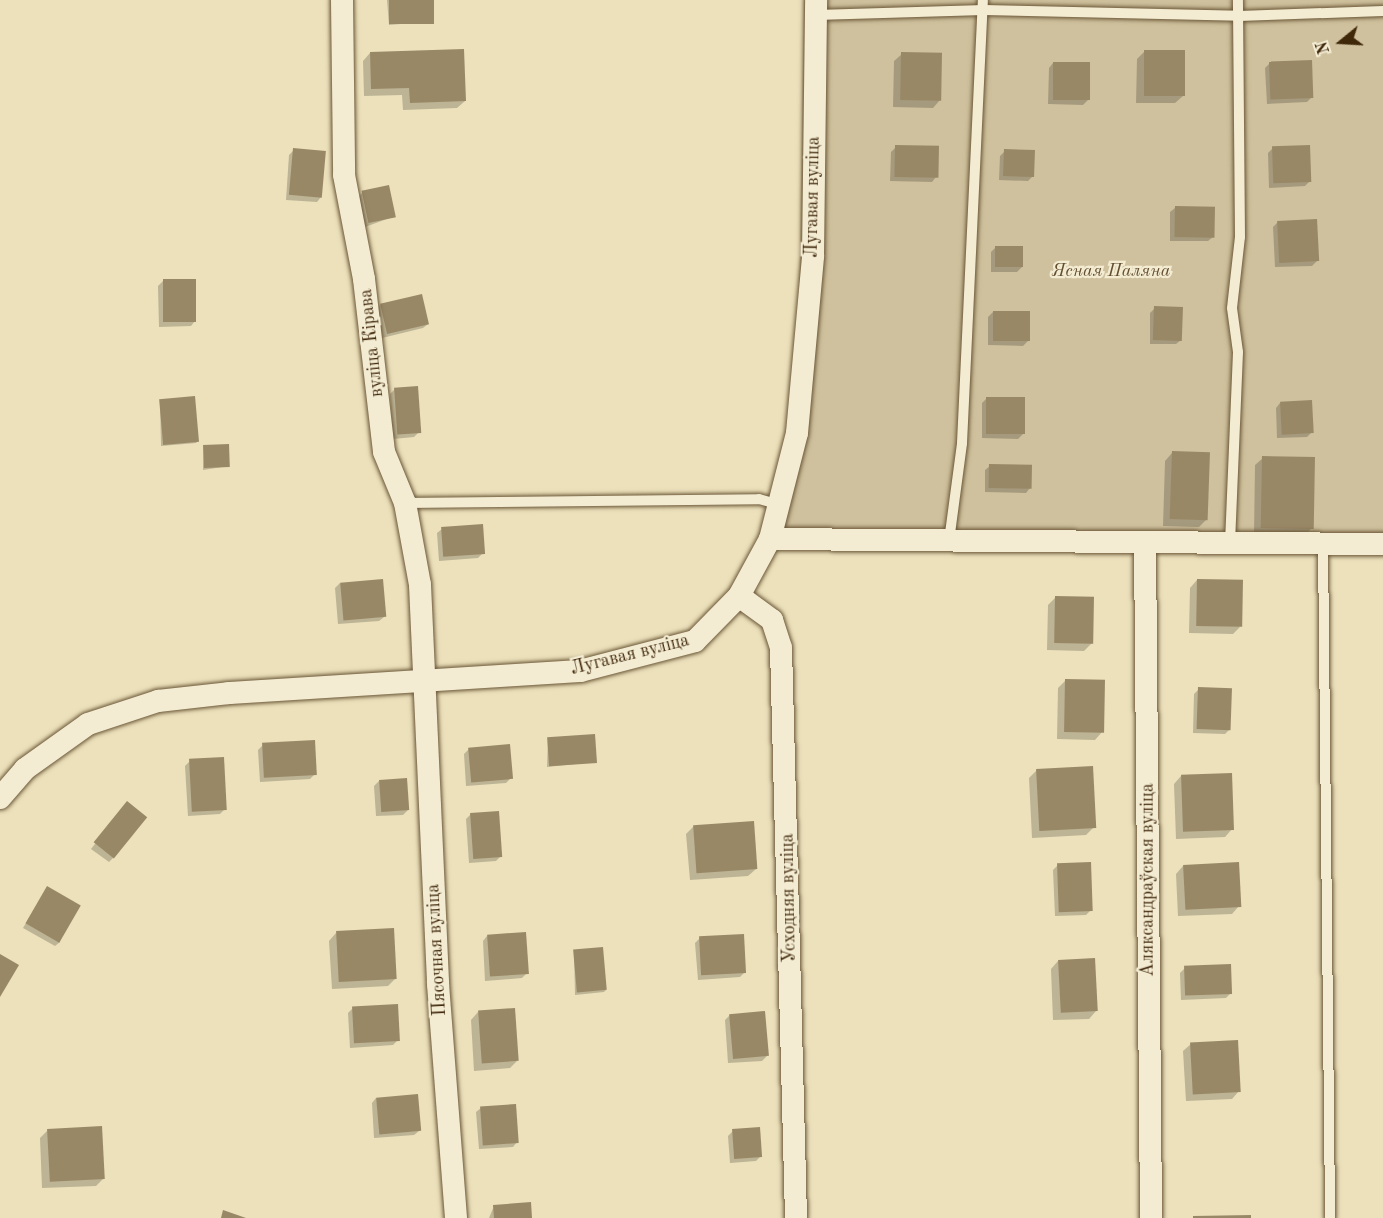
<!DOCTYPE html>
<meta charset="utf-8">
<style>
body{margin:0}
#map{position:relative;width:1383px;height:1218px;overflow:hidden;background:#ece1bb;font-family:"Old Standard TT",serif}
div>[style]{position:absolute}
.green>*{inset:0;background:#cfc19d}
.shadow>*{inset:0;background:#0003}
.building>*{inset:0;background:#986;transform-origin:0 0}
.roads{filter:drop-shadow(0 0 2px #6a5636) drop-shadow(0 0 2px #6a5636)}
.lane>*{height:10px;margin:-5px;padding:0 5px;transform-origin:5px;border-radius:5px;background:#f3ecd3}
.street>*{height:22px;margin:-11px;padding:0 11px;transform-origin:11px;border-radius:11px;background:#f3ecd3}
span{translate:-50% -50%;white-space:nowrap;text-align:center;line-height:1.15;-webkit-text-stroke:4.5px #f3ecd3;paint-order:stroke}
.street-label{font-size:18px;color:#3f270a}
.park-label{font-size:18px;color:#634e2f;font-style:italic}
.north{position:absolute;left:1311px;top:12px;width:60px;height:60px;-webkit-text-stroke:4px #f3ecd3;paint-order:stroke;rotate:252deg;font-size:16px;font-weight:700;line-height:24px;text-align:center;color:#3f270a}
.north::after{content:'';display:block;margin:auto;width:21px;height:27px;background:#3f270a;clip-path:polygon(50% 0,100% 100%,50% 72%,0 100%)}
</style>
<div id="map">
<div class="green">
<i style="clip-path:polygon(804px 0,1383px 0,1383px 544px,770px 539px,797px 433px)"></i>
</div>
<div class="shadow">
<i style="clip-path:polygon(387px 0,433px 0,434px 21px,389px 25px)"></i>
<i style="clip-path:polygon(1145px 51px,1183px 96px,1175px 103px,1136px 103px,1137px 59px)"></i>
<i style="clip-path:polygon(370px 53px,465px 101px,457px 108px,403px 110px,402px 95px,364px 96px,363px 61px)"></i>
<i style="clip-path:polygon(902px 54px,940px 100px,933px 108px,893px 107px,894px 61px)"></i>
<i style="clip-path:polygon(1053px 63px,1088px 100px,1083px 105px,1048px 104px,1049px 68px)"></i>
<i style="clip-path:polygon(1270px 63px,1312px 97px,1307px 102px,1267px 104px,1265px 68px)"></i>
<i style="clip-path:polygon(896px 147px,936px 177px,932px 182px,890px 181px,891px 152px)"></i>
<i style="clip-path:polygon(1273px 148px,1310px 181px,1305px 186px,1269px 188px,1268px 153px)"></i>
<i style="clip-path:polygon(294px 150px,321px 197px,317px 202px,286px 200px,289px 155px)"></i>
<i style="clip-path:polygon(1005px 151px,1033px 176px,1028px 181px,999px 180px,1000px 156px)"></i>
<i style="clip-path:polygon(363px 192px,395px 216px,365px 227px,358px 197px)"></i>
<i style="clip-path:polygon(1175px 208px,1213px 237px,1208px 241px,1170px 241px,1170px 212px)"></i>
<i style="clip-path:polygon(1278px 222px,1317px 261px,1312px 266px,1275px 267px,1273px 227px)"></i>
<i style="clip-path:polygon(996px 247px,1022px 267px,1017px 272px,991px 272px,991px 252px)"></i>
<i style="clip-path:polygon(163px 281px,195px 321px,191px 326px,159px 327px,158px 286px)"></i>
<i style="clip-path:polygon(380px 305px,428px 324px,423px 328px,382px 338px,376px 310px)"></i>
<i style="clip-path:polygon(1155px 308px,1181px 340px,1176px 344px,1150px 344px,1150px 313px)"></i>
<i style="clip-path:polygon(993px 312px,1028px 341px,1023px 346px,988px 345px,988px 317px)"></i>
<i style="clip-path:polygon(395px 389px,419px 432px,414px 437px,393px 439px,390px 394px)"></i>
<i style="clip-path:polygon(987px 398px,1023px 434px,1018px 439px,982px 438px,982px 403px)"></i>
<i style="clip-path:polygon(160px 400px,198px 441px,196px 443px,161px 446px)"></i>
<i style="clip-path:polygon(1280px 403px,1312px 432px,1307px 437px,1277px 438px,1276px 408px)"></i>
<i style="clip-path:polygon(204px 448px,229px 466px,203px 470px)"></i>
<i style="clip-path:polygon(1172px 453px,1207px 519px,1199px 527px,1163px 526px,1165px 461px)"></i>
<i style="clip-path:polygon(1263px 458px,1311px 529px,1304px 536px,1254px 535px,1255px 465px)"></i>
<i style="clip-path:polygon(990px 466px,1030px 488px,1026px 493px,985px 492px,985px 470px)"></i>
<i style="clip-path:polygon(442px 529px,483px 553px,478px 558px,439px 561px,437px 533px)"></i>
<i style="clip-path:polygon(1197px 580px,1240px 627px,1233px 634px,1189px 633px,1190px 588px)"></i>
<i style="clip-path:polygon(340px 583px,384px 617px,379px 621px,338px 624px,335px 588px)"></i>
<i style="clip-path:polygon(1056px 597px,1092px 643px,1084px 651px,1047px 650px,1048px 605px)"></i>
<i style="clip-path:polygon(1065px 681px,1102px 732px,1095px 740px,1057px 739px,1058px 688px)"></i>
<i style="clip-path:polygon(1199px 689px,1230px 729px,1225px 734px,1193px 733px,1194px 694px)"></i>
<i style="clip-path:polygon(548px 739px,595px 762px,547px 767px)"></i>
<i style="clip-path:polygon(263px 745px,315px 774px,310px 779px,260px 782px,258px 750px)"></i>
<i style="clip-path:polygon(469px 749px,511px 778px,506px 783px,466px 786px,464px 754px)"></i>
<i style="clip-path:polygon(190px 761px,225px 809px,220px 814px,188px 816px,185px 766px)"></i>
<i style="clip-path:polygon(1037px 770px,1094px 827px,1086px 835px,1032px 838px,1029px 778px)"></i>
<i style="clip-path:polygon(1181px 776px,1232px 829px,1225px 837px,1176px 839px,1174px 784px)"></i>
<i style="clip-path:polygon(379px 781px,408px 810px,403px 815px,376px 816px,374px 786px)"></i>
<i style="clip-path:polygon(123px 808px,113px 858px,109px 862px,91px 849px)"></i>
<i style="clip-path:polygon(471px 814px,501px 856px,496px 861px,469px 863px,466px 819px)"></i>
<i style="clip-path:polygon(694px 826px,756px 869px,748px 876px,690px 880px,686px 834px)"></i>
<i style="clip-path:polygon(1058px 865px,1091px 910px,1086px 915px,1055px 916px,1053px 870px)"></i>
<i style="clip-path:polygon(1183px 866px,1239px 906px,1232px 914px,1178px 916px,1176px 874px)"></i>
<i style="clip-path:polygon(47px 888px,60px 942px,55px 946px,23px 928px)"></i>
<i style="clip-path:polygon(336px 933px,396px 978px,388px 986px,332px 989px,329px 941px)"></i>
<i style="clip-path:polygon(487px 936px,527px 973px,522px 978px,485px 981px,483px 941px)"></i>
<i style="clip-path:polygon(700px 938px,745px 972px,740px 977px,698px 980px,695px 943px)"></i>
<i style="clip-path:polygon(574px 951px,606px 990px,604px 992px,575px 995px)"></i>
<i style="clip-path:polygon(1058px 961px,1096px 1011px,1089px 1019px,1053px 1020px,1051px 969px)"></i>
<i style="clip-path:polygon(1185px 968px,1231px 993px,1226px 998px,1181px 1000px,1180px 973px)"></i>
<i style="clip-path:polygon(353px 1008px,398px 1040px,393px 1045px,350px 1048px,348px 1013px)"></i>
<i style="clip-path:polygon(478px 1012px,517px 1061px,510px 1068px,474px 1071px,471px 1020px)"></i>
<i style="clip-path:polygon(730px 1015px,767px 1056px,762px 1061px,728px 1063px,725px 1020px)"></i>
<i style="clip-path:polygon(1191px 1044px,1239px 1091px,1232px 1099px,1186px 1101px,1183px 1051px)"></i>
<i style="clip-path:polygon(376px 1098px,419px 1131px,414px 1135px,374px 1138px,372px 1103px)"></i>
<i style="clip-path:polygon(481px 1108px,517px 1142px,513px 1147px,479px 1149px,476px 1112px)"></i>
<i style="clip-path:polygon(48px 1130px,104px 1178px,96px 1186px,42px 1188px,40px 1138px)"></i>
<i style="clip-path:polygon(733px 1131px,761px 1156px,756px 1161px,730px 1163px,728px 1136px)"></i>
<i style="clip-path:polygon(494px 1206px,530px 1218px,489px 1218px)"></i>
</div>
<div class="building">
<i style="left:389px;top:0;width:45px;height:24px"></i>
<i style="clip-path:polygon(464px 49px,466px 101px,410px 103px,409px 88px,371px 89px,370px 52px)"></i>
<i style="left:1144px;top:50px;width:41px;height:46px"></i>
<i style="left:901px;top:52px;width:41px;height:48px;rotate:1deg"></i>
<i style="left:1312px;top:60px;width:38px;height:43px;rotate:88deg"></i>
<i style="left:1053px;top:62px;width:37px;height:38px"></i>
<i style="left:895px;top:145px;width:44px;height:32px;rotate:1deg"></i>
<i style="left:1310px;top:145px;width:37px;height:38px;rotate:88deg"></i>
<i style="left:293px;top:148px;width:33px;height:47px;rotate:5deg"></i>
<i style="left:1004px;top:149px;width:31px;height:27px;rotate:2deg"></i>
<i style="left:389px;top:185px;width:33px;height:28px;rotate:78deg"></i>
<i style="left:1175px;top:206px;width:40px;height:31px;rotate:1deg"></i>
<i style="left:1317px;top:219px;width:42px;height:40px;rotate:87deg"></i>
<i style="left:995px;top:246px;width:28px;height:21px"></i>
<i style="left:163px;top:279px;width:33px;height:43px"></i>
<i style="left:422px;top:294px;width:31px;height:43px;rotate:77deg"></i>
<i style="left:1154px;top:306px;width:29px;height:34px;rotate:2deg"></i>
<i style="left:993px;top:311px;width:37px;height:30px"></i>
<i style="left:418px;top:386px;width:47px;height:24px;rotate:86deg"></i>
<i style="left:195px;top:396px;width:46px;height:36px;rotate:85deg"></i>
<i style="left:986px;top:397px;width:39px;height:37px"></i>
<i style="left:1312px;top:400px;width:33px;height:32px;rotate:87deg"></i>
<i style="left:229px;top:444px;width:23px;height:26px;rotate:88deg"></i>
<i style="left:1172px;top:451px;width:38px;height:68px;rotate:2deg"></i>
<i style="left:1262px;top:456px;width:53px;height:72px;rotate:1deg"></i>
<i style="left:989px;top:464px;width:43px;height:24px;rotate:1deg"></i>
<i style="left:483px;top:524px;width:30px;height:42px;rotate:86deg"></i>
<i style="left:383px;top:579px;width:38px;height:43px;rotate:85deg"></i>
<i style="left:1197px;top:579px;width:46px;height:47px;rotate:1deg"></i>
<i style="left:1055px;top:596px;width:39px;height:47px;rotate:1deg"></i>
<i style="left:1065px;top:679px;width:40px;height:53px;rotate:1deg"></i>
<i style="left:1198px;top:687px;width:34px;height:42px;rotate:2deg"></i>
<i style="left:595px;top:734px;width:29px;height:48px;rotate:86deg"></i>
<i style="left:315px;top:740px;width:35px;height:53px;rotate:87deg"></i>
<i style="left:510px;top:744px;width:35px;height:42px;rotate:85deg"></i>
<i style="left:224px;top:757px;width:53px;height:35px;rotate:87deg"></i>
<i style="left:1093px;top:766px;width:62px;height:57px;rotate:87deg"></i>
<i style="left:1232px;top:773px;width:57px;height:51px;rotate:88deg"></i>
<i style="left:407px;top:778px;width:32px;height:28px;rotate:86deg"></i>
<i style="left:127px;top:801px;width:26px;height:53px;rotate:39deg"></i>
<i style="left:499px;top:811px;width:46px;height:29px;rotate:86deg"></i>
<i style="left:754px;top:821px;width:48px;height:61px;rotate:86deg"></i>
<i style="left:1091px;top:862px;width:49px;height:34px;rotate:88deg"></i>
<i style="left:1239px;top:862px;width:45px;height:56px;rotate:87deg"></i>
<i style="left:47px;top:886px;width:39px;height:43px;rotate:30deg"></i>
<i style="left:394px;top:928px;width:51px;height:58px;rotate:87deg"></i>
<i style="left:526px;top:932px;width:42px;height:39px;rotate:86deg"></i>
<i style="left:744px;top:934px;width:39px;height:45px;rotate:87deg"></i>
<i style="left:603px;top:947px;width:43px;height:30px;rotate:85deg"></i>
<i style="clip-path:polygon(0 954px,19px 965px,0 997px)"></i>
<i style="left:1095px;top:958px;width:53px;height:37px;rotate:87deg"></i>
<i style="left:1231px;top:964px;width:30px;height:47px;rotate:88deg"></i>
<i style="left:398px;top:1004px;width:37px;height:46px;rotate:87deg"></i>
<i style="left:515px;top:1008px;width:53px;height:37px;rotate:86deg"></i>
<i style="left:765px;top:1011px;width:45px;height:36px;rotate:85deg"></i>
<i style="left:1238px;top:1040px;width:52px;height:48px;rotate:87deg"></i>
<i style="left:418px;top:1094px;width:37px;height:42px;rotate:85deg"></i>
<i style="left:516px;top:1104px;width:39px;height:36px;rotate:86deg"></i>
<i style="left:102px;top:1126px;width:53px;height:55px;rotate:87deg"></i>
<i style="left:760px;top:1127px;width:30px;height:28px;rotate:86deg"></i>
<i style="clip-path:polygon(531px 1202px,532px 1218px,494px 1218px,493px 1205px)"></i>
<i style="clip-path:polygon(223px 1210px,246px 1218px,221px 1218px)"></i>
<i style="clip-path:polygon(1251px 1215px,1251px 1218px,1193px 1218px,1193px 1216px)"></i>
</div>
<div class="roads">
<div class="lane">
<i style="left:816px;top:15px;width:168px;rotate:-1.7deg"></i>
<i style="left:984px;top:10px;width:255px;rotate:1.3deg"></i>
<i style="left:1239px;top:16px;width:144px;rotate:-2deg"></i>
<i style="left:405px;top:503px;width:354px;rotate:-0.6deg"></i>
<i style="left:759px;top:499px;width:22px;rotate:16deg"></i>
<i style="left:949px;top:541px;width:99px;rotate:-82.4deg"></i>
<i style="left:962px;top:443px;width:443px;rotate:-87.3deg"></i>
<i style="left:1230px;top:543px;width:191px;rotate:-87.6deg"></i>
<i style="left:1238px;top:352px;width:44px;rotate:-97.8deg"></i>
<i style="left:1232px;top:308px;width:71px;rotate:-83.6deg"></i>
<i style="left:1240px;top:237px;width:237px;rotate:-90.5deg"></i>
<i style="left:1323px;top:544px;width:674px;rotate:89.4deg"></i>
</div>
<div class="street">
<i style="left:342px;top:0;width:175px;rotate:89.3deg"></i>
<i style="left:344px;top:175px;width:106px;rotate:79.1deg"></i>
<i style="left:364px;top:279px;width:174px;rotate:83.4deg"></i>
<i style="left:384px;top:452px;width:55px;rotate:67.6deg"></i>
<i style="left:405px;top:503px;width:83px;rotate:79.6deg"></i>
<i style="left:420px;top:585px;width:399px;rotate:87.4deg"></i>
<i style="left:438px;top:984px;width:235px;rotate:85.6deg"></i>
<i style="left:770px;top:539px;width:613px;rotate:0.47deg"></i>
<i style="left:1145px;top:542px;width:676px;rotate:89.49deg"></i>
<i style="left:739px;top:596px;width:41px;rotate:36deg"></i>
<i style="left:772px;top:620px;width:29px;rotate:72deg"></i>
<i style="left:781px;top:648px;width:570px;rotate:88.49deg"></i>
<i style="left:0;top:798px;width:38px;rotate:-49deg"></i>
<i style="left:25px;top:769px;width:77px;rotate:-35.5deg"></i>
<i style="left:88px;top:724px;width:74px;rotate:-18.2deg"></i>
<i style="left:158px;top:701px;width:71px;rotate:-6.4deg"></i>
<i style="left:229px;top:693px;width:352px;rotate:-3.6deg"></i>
<i style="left:580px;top:671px;width:119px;rotate:-14.6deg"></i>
<i style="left:695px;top:641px;width:63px;rotate:-45.6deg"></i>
<i style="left:739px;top:596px;width:65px;rotate:-61.5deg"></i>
<i style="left:770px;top:539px;width:109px;rotate:-75.7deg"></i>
<i style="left:797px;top:433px;width:178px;rotate:-84.8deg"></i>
<i style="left:813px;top:256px;width:256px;rotate:-89.3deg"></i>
</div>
</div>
<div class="street-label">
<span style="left:813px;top:197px;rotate:-89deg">Лугавая вуліца</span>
<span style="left:372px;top:343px;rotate:-96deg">вуліца Кірава</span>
<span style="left:630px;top:655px;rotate:-14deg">Лугавая вуліца</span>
<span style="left:1148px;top:880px;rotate:-90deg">Аляксандраўская вуліца</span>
<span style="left:789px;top:898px;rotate:-91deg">Усходняя вуліца</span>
<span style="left:437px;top:950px;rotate:-93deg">Пясочная вуліца</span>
</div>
<div class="park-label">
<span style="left:1111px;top:271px">Ясная Паляна</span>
</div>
<div class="north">N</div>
</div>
